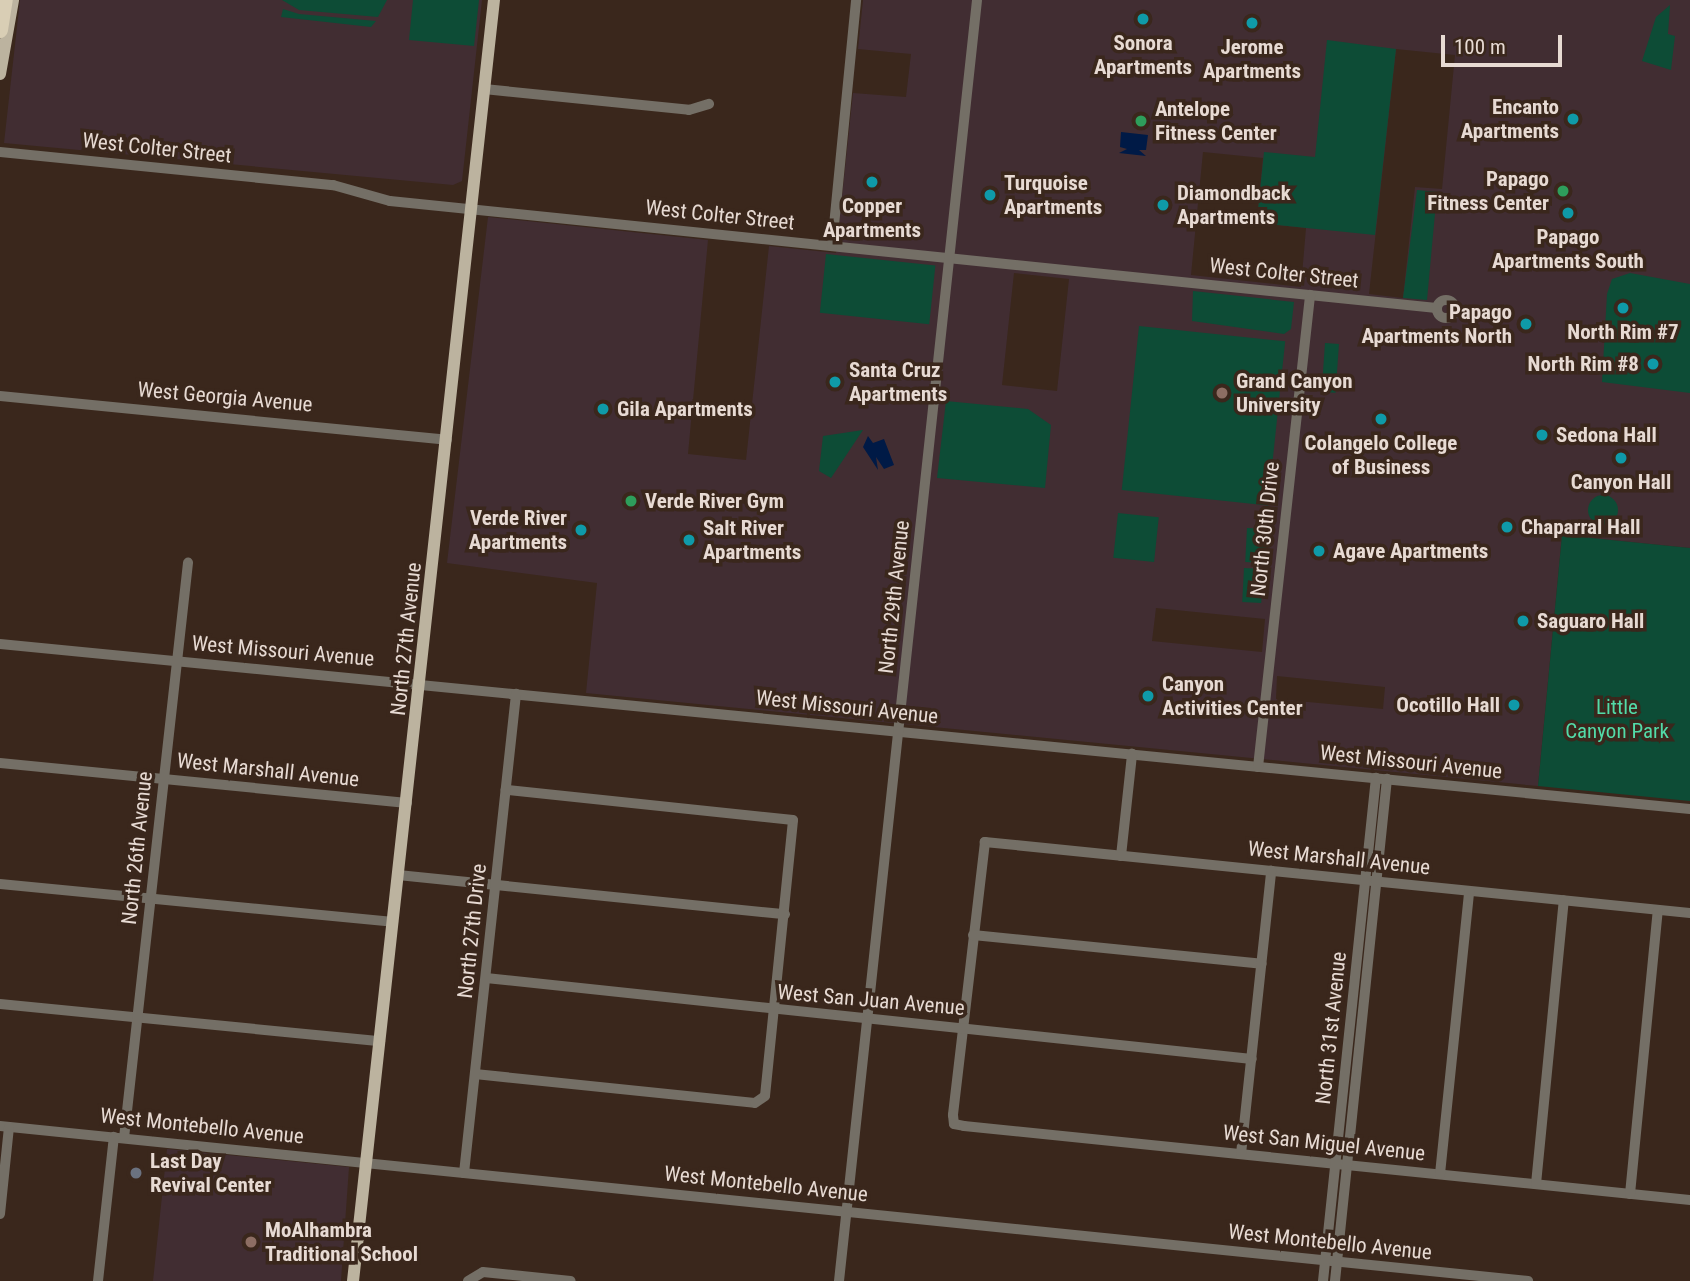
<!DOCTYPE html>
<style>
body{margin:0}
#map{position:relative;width:1690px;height:1281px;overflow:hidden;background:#3a271c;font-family:"Roboto Condensed",sans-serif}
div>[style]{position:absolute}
.education>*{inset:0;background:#412d32}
.green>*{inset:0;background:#0d4c36;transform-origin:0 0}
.round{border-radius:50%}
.water>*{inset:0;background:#001a46}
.minor>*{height:10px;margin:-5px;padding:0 5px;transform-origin:5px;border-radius:5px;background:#746f66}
.minor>.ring{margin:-5px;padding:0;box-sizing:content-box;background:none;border:10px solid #746f66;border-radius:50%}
.major>*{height:12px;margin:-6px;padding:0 6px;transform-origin:6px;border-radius:6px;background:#bcb39f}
.highway>*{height:16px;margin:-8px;padding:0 8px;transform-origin:8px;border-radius:8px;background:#d9ceb5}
.dots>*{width:19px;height:19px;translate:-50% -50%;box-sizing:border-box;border:4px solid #3a271c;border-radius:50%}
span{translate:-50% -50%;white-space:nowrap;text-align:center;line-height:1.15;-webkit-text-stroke:7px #3a271c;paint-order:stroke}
.poi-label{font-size:21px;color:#e7dad3;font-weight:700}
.right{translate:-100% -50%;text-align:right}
.left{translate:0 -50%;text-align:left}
.street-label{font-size:21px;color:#e7dad3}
.park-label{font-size:21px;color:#52dba8}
.scale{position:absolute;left:1441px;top:35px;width:121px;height:32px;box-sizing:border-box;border:4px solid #e7dad3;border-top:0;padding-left:9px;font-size:21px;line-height:24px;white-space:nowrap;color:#e7dad3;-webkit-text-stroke:5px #3a271c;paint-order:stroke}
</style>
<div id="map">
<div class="education">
<i style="clip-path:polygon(20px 0,482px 0,462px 181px,453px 185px,4px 143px)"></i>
<i style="clip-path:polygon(evenodd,863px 0,1690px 0,1690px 548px,1562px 535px,1538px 786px,586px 693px,597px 583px,447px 563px,488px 217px,708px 240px,688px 454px,746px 460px,769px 246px,836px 253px,853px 93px,906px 97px,911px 54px,858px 49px,863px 0,1396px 49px,1455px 55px,1442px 189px,1415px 187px,1403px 298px,1369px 294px,1396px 49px,863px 0,1203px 152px,1263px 158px,1258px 210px,1268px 224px,1306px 228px,1301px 287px,1191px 275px,1203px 152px,863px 0,1014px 273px,1069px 279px,1057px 391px,1002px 385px,1014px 273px,863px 0,1156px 608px,1265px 619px,1262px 652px,1152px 641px,1156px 608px,863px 0,1277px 676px,1385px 687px,1383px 709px,1276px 699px,1277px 676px)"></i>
<i style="clip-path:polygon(167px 1149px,349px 1167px,341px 1281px,153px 1281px)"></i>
</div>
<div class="green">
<i style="clip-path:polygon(282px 0,387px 0,378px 17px,299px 10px)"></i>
<i style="clip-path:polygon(413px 0,479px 0,474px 46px,409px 40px)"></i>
<i style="clip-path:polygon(1670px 5px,1668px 34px,1675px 36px,1671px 70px,1642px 61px,1656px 17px)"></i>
<i style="clip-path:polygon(283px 9px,299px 14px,376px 21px,371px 27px,281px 17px)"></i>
<i style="clip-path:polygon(1327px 40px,1396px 49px,1375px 235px,1268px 224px,1258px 210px,1264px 152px,1315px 157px)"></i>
<i style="clip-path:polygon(1417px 190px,1437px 192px,1427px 300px,1403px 298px)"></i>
<i style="left:826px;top:254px;width:110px;height:59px;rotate:6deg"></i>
<i style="clip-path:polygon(1630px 273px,1690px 284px,1690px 393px,1602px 382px,1607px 294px,1612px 279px)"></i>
<i style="clip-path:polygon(1193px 291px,1294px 302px,1291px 329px,1284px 334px,1192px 321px)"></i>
<i style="left:1139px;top:326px;width:147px;height:165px;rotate:6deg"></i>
<i style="left:1325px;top:343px;width:14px;height:49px;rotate:4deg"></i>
<i style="clip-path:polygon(946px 401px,1028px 409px,1051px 425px,1045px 488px,937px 478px)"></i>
<i style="clip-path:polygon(863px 430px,831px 478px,819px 471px,823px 436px)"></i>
<i class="round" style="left:1588px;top:495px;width:30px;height:30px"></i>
<i style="left:1118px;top:513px;width:41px;height:45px;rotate:6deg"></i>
<i style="left:1247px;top:528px;width:20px;height:34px;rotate:3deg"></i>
<i style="clip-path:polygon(1562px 535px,1690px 548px,1690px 801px,1538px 786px)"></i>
<i style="left:1244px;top:568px;width:19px;height:34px;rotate:3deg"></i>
</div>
<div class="water">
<i style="clip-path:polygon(1121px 132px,1148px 135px,1146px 150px,1139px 150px,1146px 156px,1119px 153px,1127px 149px,1120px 147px)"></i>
<i style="clip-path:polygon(868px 436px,873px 443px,884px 439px,894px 465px,884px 469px,876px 457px,878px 470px,863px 447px)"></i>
</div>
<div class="minor">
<i style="left:484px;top:89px;width:206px;rotate:5.8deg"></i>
<i style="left:689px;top:110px;width:21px;rotate:-17deg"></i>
<i style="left:0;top:152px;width:335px;rotate:5.7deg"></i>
<i style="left:333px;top:185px;width:59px;rotate:15.7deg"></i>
<i style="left:390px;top:201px;width:1052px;rotate:5.84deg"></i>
<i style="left:832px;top:246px;width:247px;rotate:-84.4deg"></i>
<i class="ring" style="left:1437px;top:300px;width:8px;height:8px"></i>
<i style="left:0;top:396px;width:449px;rotate:5.6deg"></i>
<i style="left:0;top:644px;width:1698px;rotate:5.58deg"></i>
<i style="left:0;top:763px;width:409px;rotate:5.6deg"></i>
<i style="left:1258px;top:767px;width:475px;rotate:-83.7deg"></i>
<i style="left:1121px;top:856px;width:103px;rotate:-83.8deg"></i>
<i style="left:398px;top:875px;width:389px;rotate:5.8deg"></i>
<i style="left:0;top:884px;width:395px;rotate:5.5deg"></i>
<i style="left:1690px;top:913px;width:709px;rotate:-174.25deg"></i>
<i style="left:985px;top:842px;width:275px;rotate:96.7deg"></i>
<i style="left:953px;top:1115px;width:9px;rotate:84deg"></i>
<i style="left:954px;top:1124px;width:10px;rotate:11deg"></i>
<i style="left:964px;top:1126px;width:730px;rotate:5.82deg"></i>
<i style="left:973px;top:935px;width:290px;rotate:5.7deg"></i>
<i style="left:486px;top:978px;width:770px;rotate:6.04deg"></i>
<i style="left:0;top:1004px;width:382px;rotate:5.6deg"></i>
<i style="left:475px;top:1074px;width:281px;rotate:5.9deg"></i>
<i style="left:755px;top:1103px;width:12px;rotate:-35deg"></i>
<i style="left:765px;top:1096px;width:277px;rotate:-84.2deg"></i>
<i style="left:793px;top:820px;width:289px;rotate:-174deg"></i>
<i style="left:0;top:1126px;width:1536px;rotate:5.79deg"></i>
<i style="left:124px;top:1138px;width:579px;rotate:-83.65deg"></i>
<i style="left:1241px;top:1154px;width:285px;rotate:-83.9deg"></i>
<i style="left:464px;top:1173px;width:482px;rotate:-83.8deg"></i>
<i style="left:1440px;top:1174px;width:284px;rotate:-84.1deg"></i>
<i style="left:1536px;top:1184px;width:285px;rotate:-84.4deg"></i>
<i style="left:1630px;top:1194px;width:285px;rotate:-84.4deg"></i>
<i style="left:0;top:1214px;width:87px;rotate:-84.1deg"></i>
<i style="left:98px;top:1281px;width:145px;rotate:-83.7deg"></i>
<i style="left:468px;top:1281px;width:17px;rotate:-31deg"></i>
<i style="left:483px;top:1272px;width:88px;rotate:5.8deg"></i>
<i style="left:839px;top:1281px;width:1288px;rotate:-83.85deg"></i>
<i style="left:1323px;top:1281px;width:506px;rotate:-83.99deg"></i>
<i style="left:1335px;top:1281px;width:505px;rotate:-84.09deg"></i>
</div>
<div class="major">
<i style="left:0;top:74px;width:75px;rotate:-80deg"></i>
<i style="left:353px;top:1281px;width:1289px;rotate:-83.72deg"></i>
</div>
<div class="highway">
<i style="left:0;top:30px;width:30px;rotate:-81deg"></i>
</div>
<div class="dots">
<i style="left:1143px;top:19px;background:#0f9aa8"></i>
<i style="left:1252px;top:23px;background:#0f9aa8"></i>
<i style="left:1573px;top:119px;background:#0f9aa8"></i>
<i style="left:1141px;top:121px;background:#2e9e5b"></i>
<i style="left:872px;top:182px;background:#0f9aa8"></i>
<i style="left:1563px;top:191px;background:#2e9e5b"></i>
<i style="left:990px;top:195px;background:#0f9aa8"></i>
<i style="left:1163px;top:205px;background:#0f9aa8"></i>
<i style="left:1568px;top:213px;background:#0f9aa8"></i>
<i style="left:1623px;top:308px;background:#0f9aa8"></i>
<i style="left:1526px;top:324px;background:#0f9aa8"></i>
<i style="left:1653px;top:364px;background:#0f9aa8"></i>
<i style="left:835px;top:382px;background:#0f9aa8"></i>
<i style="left:1222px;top:393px;background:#8d6e63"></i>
<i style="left:603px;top:409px;background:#0f9aa8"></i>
<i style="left:1381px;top:419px;background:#0f9aa8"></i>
<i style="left:1542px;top:435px;background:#0f9aa8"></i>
<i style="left:1621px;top:458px;background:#0f9aa8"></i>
<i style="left:631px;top:501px;background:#2e9e5b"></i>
<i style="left:1507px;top:527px;background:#0f9aa8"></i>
<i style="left:581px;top:530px;background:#0f9aa8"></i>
<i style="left:689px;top:540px;background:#0f9aa8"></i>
<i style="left:1319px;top:551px;background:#0f9aa8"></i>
<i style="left:1523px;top:621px;background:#0f9aa8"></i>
<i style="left:1148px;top:696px;background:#0f9aa8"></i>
<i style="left:1514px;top:705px;background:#0f9aa8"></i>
<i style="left:136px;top:1173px;background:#6b7280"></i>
<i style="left:251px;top:1242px;background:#8d6e63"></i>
</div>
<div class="poi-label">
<span style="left:1143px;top:55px">Sonora<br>Apartments</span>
<span style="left:1252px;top:59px">Jerome<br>Apartments</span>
<span class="right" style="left:1559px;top:119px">Encanto<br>Apartments</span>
<span class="left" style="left:1155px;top:121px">Antelope<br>Fitness Center</span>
<span class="right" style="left:1549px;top:191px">Papago<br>Fitness Center</span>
<span class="left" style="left:1004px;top:195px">Turquoise<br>Apartments</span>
<span class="left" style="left:1177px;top:205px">Diamondback<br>Apartments</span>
<span style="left:872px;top:218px">Copper<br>Apartments</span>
<span style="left:1568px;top:249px">Papago<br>Apartments South</span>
<span class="right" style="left:1512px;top:324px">Papago<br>Apartments North</span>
<span style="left:1623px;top:332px">North Rim #7</span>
<span class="right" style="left:1639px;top:364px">North Rim #8</span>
<span class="left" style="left:849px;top:382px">Santa Cruz<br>Apartments</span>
<span class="left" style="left:1236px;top:393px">Grand Canyon<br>University</span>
<span class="left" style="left:617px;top:409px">Gila Apartments</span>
<span class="left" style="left:1556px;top:435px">Sedona Hall</span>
<span style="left:1381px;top:455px">Colangelo College<br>of Business</span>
<span style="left:1621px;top:482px">Canyon Hall</span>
<span class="left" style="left:645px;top:501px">Verde River Gym</span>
<span class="right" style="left:567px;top:530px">Verde River<br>Apartments</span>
<span class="left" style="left:1521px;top:527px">Chaparral Hall</span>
<span class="left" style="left:703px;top:540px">Salt River<br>Apartments</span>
<span class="left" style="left:1333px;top:551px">Agave Apartments</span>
<span class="left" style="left:1537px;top:621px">Saguaro Hall</span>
<span class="left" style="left:1162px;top:696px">Canyon<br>Activities Center</span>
<span class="right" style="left:1500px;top:705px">Ocotillo Hall</span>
<span class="left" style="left:150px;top:1173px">Last Day<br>Revival Center</span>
<span class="left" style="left:265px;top:1242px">MoAlhambra<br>Traditional School</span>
</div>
<div class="street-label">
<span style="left:157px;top:148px;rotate:6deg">West Colter Street</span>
<span style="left:720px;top:215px;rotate:6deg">West Colter Street</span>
<span style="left:1284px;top:273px;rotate:6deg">West Colter Street</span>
<span style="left:225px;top:397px;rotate:5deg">West Georgia Avenue</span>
<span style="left:1265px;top:529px;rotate:-84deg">North 30th Drive</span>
<span style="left:894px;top:597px;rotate:-84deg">North 29th Avenue</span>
<span style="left:406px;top:639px;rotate:-84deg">North 27th Avenue</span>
<span style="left:283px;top:651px;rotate:5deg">West Missouri Avenue</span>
<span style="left:847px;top:707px;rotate:6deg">West Missouri Avenue</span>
<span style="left:1411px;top:762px;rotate:6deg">West Missouri Avenue</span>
<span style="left:268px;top:770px;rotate:6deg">West Marshall Avenue</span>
<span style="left:137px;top:848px;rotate:-84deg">North 26th Avenue</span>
<span style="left:1339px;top:858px;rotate:6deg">West Marshall Avenue</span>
<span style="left:472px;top:931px;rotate:-84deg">North 27th Drive</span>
<span style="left:871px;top:1000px;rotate:5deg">West San Juan Avenue</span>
<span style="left:1331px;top:1028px;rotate:-84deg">North 31st Avenue</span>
<span style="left:202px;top:1126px;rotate:6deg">West Montebello Avenue</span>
<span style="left:1324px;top:1143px;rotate:6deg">West San Miguel Avenue</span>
<span style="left:766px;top:1184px;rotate:6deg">West Montebello Avenue</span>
<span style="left:1330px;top:1242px;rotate:6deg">West Montebello Avenue</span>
</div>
<div class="park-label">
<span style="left:1617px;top:719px">Little<br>Canyon Park</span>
</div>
<div class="scale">100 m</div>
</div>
